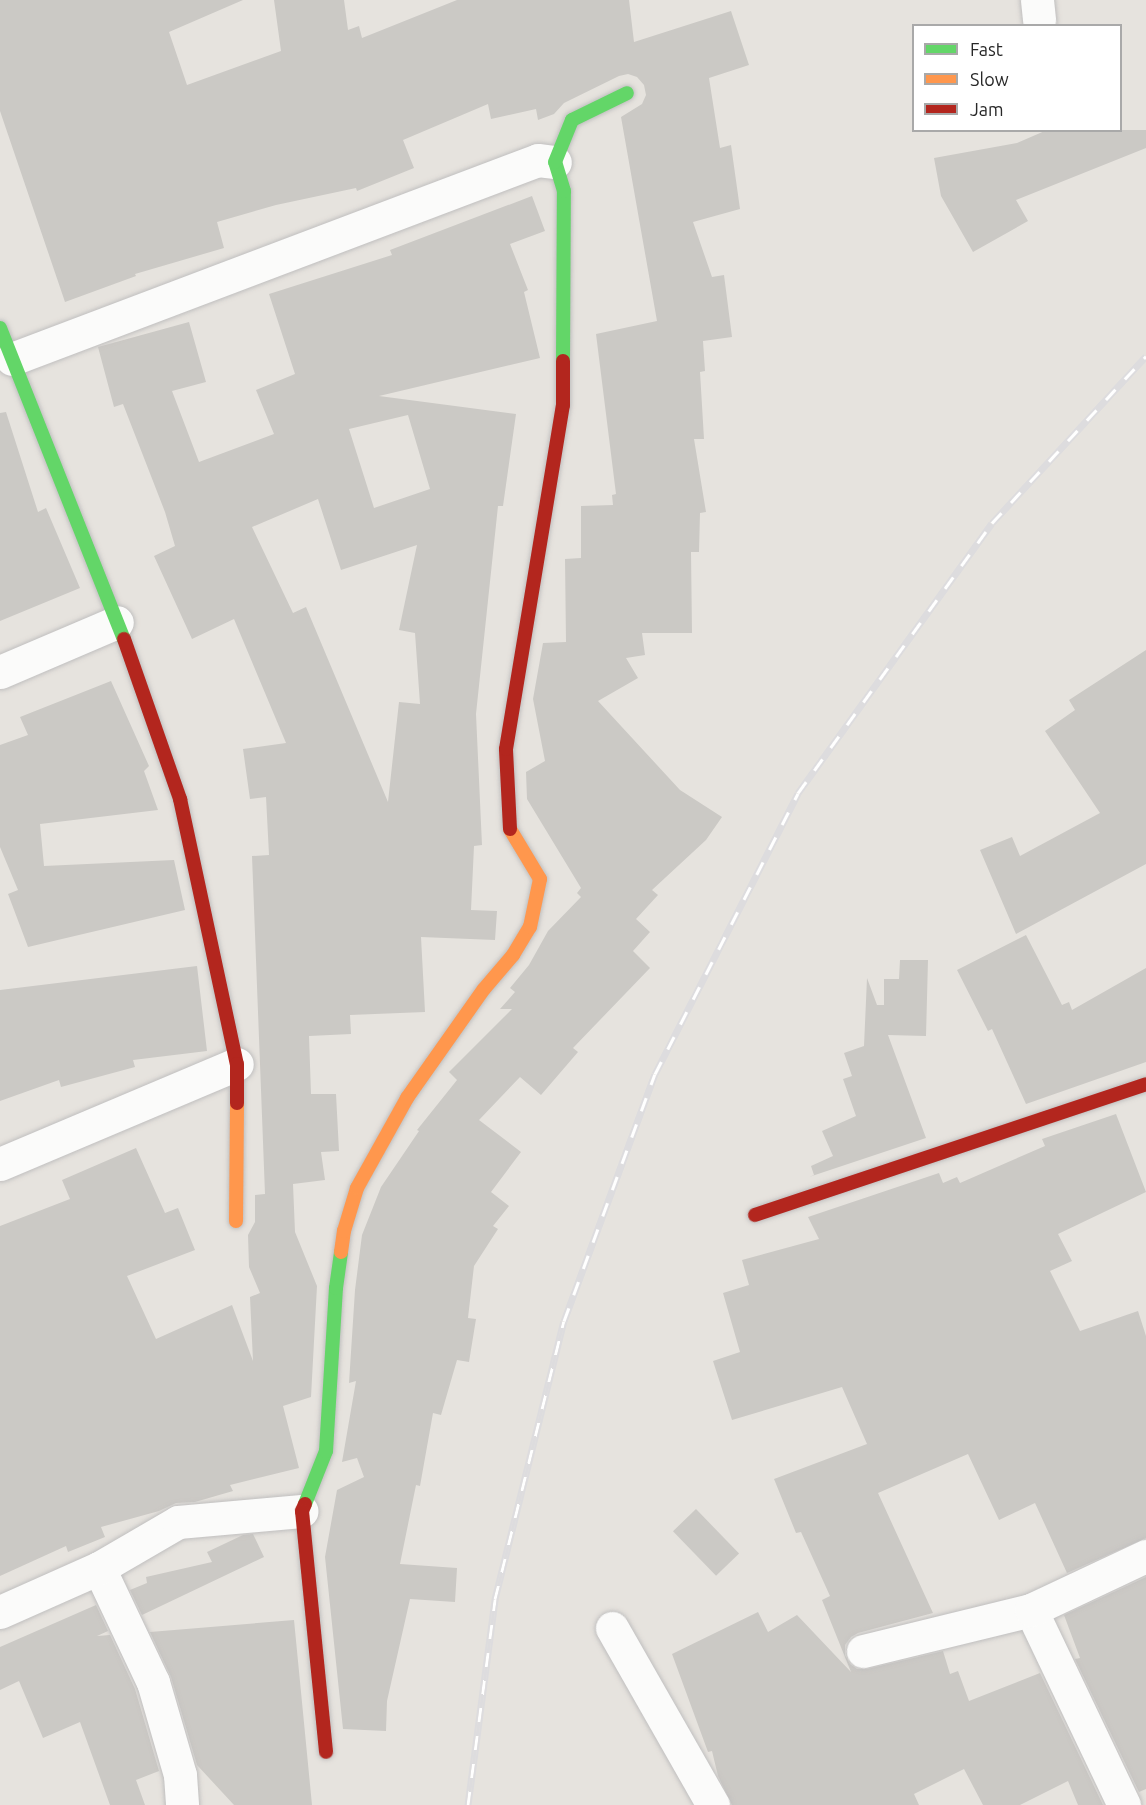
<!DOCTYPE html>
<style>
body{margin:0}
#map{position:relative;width:1146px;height:1805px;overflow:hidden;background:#e6e3de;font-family:Ubuntu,sans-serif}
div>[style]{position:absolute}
.building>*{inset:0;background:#cbc9c5;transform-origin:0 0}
.roads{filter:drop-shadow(0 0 2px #c0bfbf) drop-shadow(0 0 2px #c0bfbf)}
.street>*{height:33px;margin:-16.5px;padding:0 16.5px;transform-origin:16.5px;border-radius:16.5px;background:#fbfbfa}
.fast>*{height:14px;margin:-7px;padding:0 7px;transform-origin:7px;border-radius:7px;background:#63d668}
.slow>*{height:14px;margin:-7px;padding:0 7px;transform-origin:7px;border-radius:7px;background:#ff974d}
.jam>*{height:14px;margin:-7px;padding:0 7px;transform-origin:7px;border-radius:7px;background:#b3261e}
.rail>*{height:7px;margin-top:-3.5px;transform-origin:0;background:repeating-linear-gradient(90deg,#fff 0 14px,#dddcde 0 28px);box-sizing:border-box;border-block:2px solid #dddcde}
span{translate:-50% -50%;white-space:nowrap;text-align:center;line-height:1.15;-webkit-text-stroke:4.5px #fff;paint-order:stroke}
.legend{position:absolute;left:912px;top:24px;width:210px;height:108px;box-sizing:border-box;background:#fff;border:2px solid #a9a9a9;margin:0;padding:8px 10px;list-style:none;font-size:18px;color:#282828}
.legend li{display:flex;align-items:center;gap:12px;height:30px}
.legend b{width:30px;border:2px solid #a9a9a9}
</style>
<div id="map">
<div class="building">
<i style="clip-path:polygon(0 0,243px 0,169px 32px,187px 85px,281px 51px,274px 0,344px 0,348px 30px,359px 26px,362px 38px,457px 0,629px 0,634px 42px,731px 11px,749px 65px,709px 78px,720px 148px,731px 145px,740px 209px,693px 222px,712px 277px,724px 275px,732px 337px,703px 341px,705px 371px,700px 372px,704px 439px,694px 439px,706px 512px,700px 513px,699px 552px,691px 552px,692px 633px,642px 633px,645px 655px,626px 658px,638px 678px,598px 701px,680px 790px,722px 817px,706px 840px,652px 890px,658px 895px,636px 919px,650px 932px,633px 951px,650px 968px,573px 1048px,578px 1052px,541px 1095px,520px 1077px,479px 1120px,521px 1152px,491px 1192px,509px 1206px,493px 1226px,498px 1229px,474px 1266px,468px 1318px,476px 1319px,469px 1362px,457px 1360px,441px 1415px,433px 1413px,420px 1486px,416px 1485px,400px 1564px,457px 1568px,455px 1602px,410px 1599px,387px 1701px,386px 1731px,343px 1729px,325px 1557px,337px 1490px,364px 1477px,357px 1458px,342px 1462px,356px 1381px,349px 1383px,355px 1290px,362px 1235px,381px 1187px,419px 1131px,417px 1130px,457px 1080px,449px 1072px,512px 1009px,500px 1009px,515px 992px,510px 988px,529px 965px,548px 931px,581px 897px,577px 893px,581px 888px,527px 799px,526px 772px,545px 761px,533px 699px,543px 643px,566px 642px,565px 559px,581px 558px,581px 506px,613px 505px,612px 495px,616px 494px,596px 334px,657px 321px,621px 117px,642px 104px,646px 95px,644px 85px,637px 77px,628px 74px,619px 76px,564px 103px,554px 114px,538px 120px,536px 109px,491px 119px,488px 104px,403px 140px,414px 168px,357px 191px,356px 188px,276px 205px,217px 222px,224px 248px,135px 274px,136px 276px,65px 302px,0 111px)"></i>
<i style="clip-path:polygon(1047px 130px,1146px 130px,1146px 148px,1016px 200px,1028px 221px,973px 252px,941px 196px,934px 158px,1017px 143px)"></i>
<i style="clip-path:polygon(evenodd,532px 196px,545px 231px,510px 244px,528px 290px,524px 292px,540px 358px,379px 396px,516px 414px,503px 506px,498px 506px,476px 714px,482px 845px,474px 846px,471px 910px,497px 911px,495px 940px,421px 937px,425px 1012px,350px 1015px,351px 1034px,309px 1036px,311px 1094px,336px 1094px,339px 1151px,321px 1152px,325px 1180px,293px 1184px,295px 1232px,317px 1286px,311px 1397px,283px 1406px,299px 1468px,230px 1485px,233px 1491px,195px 1502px,176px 1503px,159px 1511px,101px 1527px,105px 1537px,68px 1552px,66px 1546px,0 1576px,0 1226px,70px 1199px,62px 1180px,136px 1148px,165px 1213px,178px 1208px,195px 1250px,127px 1276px,156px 1339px,232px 1305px,253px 1361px,250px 1297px,260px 1293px,249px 1267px,248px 1235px,255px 1222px,255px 1195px,265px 1194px,252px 856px,269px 855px,266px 797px,250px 799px,243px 749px,286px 743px,234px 619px,192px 639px,154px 556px,175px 546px,165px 512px,123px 404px,114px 407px,98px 347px,189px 322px,206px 382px,172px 391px,199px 462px,274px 434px,256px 390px,295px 374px,269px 294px,392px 255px,390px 250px,532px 196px,408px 415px,430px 489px,374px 508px,349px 429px,408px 415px,532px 196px,318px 499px,341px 570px,417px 545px,399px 630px,415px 633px,420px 704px,399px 702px,388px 802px,306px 607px,293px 613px,252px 527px,318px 499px)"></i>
<i style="clip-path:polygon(6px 412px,38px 512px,46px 508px,80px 588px,0 621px,0 413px)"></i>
<i style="clip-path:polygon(1146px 650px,1146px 864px,1016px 934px,980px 850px,1012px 837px,1020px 856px,1100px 813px,1045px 731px,1075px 710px,1069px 700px)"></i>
<i style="clip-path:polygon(111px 681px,149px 766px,144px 771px,158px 810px,40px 824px,44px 866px,174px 860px,185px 910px,28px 947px,8px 894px,18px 890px,0 847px,0 745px,28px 735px,20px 717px)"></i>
<i style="clip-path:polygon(1026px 935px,1062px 1005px,1069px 1002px,1072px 1010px,1146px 968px,1146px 1062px,1026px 1104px,992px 1029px,988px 1031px,957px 970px)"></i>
<i style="clip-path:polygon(900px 960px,928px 960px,926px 1036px,888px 1035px,926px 1138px,809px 1177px,814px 1175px,811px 1166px,833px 1156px,822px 1131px,856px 1116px,843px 1079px,852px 1076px,844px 1053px,864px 1046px,867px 978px,877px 1005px,884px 1005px,884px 979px,899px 979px)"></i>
<i style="clip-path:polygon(197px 966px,207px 1051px,133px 1060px,135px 1067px,61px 1087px,59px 1080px,0 1101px,0 990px)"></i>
<i style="clip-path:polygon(1116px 1114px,1146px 1192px,1058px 1234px,1072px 1261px,1050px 1271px,1080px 1331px,1138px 1311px,1146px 1336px,1146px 1538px,1067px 1573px,1035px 1503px,999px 1520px,968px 1454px,878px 1493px,933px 1613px,858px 1633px,851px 1637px,845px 1645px,845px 1655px,850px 1664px,857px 1669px,867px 1669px,943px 1651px,950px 1674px,958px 1671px,969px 1701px,1040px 1673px,1103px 1805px,1078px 1805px,1068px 1781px,1020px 1805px,983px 1805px,964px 1769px,914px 1794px,919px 1805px,732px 1805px,718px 1776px,712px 1751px,708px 1752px,672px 1654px,758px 1612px,768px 1632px,797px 1615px,851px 1672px,822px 1600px,830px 1596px,801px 1532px,796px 1533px,774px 1479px,867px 1444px,842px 1387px,732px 1420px,713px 1361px,740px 1352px,723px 1293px,749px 1285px,742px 1260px,819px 1239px,808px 1217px,939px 1173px,943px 1183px,957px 1177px,960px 1183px,1045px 1146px,1042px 1139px)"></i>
<i style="left:696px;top:1509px;width:62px;height:32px;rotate:46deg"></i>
<i style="clip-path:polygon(253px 1534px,264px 1557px,142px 1615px,130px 1590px,147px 1583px,146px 1577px,212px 1562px,207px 1552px,243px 1535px)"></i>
<i style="clip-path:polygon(1146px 1577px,1146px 1789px,1139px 1792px,1075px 1659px,1080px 1658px,1064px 1615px)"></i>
<i style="clip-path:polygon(96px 1605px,108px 1631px,97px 1636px,110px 1635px,135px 1689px,159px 1771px,136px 1780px,145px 1805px,110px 1805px,80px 1722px,43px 1738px,19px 1681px,0 1690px,0 1647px)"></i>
<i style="clip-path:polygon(294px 1620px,312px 1805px,234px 1805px,197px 1765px,171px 1677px,150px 1632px)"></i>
</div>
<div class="roads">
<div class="street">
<i style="left:1037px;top:0;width:20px;rotate:84deg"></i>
<i style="left:12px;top:359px;width:562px;rotate:-20.72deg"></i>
<i style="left:538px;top:160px;width:17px;rotate:7deg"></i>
<i style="left:0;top:672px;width:127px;rotate:-23.1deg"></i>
<i style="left:0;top:1164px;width:257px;rotate:-22.9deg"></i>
<i style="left:99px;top:1568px;width:126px;rotate:64.7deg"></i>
<i style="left:153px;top:1682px;width:97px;rotate:73.8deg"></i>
<i style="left:180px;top:1775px;width:30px;rotate:86deg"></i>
<i style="left:1031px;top:1610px;width:216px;rotate:64.5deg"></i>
<i style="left:0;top:1612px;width:108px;rotate:-24deg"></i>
<i style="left:99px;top:1568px;width:91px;rotate:-30.2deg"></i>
<i style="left:178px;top:1522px;width:124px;rotate:-5.1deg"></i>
<i style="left:612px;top:1628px;width:204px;rotate:60.3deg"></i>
<i style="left:863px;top:1651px;width:173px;rotate:-13.7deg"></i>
<i style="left:1031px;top:1610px;width:127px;rotate:-25.2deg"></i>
</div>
<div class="fast">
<i style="left:0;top:328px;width:335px;rotate:68.3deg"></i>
<i style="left:563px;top:361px;width:170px;rotate:-89.7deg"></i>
<i style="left:564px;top:191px;width:30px;rotate:-107deg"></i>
<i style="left:555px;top:162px;width:45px;rotate:-68deg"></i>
<i style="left:572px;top:120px;width:61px;rotate:-26.1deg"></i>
<i style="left:305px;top:1504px;width:57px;rotate:-68.4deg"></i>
<i style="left:326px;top:1451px;width:163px;rotate:-86.5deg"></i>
<i style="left:336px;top:1288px;width:36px;rotate:-82deg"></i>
</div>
<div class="slow">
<i style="left:236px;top:1221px;width:118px;rotate:-89.5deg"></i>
<i style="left:341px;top:1252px;width:21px;rotate:-82deg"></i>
<i style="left:344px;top:1231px;width:45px;rotate:-73.2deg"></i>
<i style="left:357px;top:1188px;width:103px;rotate:-60.9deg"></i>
<i style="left:407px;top:1098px;width:133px;rotate:-54.8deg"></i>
<i style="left:484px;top:989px;width:45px;rotate:-49.5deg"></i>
<i style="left:513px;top:955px;width:33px;rotate:-59deg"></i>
<i style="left:530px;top:927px;width:49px;rotate:-78.2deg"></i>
<i style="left:540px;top:879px;width:58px;rotate:-121deg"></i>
</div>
<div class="jam">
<i style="left:124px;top:639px;width:170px;rotate:70.7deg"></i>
<i style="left:180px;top:799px;width:271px;rotate:77.9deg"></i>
<i style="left:237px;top:1064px;width:39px;rotate:90deg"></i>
<i style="left:510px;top:829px;width:80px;rotate:-92.9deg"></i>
<i style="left:506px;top:749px;width:349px;rotate:-80.6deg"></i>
<i style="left:563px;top:405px;width:44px;rotate:-90deg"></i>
<i style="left:755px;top:1215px;width:412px;rotate:-18.5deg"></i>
<i style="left:305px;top:1504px;width:8px;rotate:113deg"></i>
<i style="left:302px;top:1511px;width:242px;rotate:84.3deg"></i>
</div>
</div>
<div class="rail">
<i style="left:468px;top:1805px;width:208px;rotate:-82.5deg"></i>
<i style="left:495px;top:1599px;width:286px;rotate:-76.1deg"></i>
<i style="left:564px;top:1321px;width:263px;rotate:-69.8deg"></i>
<i style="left:655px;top:1074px;width:315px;rotate:-63deg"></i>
<i style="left:798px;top:793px;width:332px;rotate:-54.3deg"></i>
<i style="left:992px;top:523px;width:227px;rotate:-47.3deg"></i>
</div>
<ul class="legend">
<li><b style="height:8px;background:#63d668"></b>Fast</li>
<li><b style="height:8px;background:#ff974d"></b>Slow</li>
<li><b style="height:8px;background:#b3261e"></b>Jam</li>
</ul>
</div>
